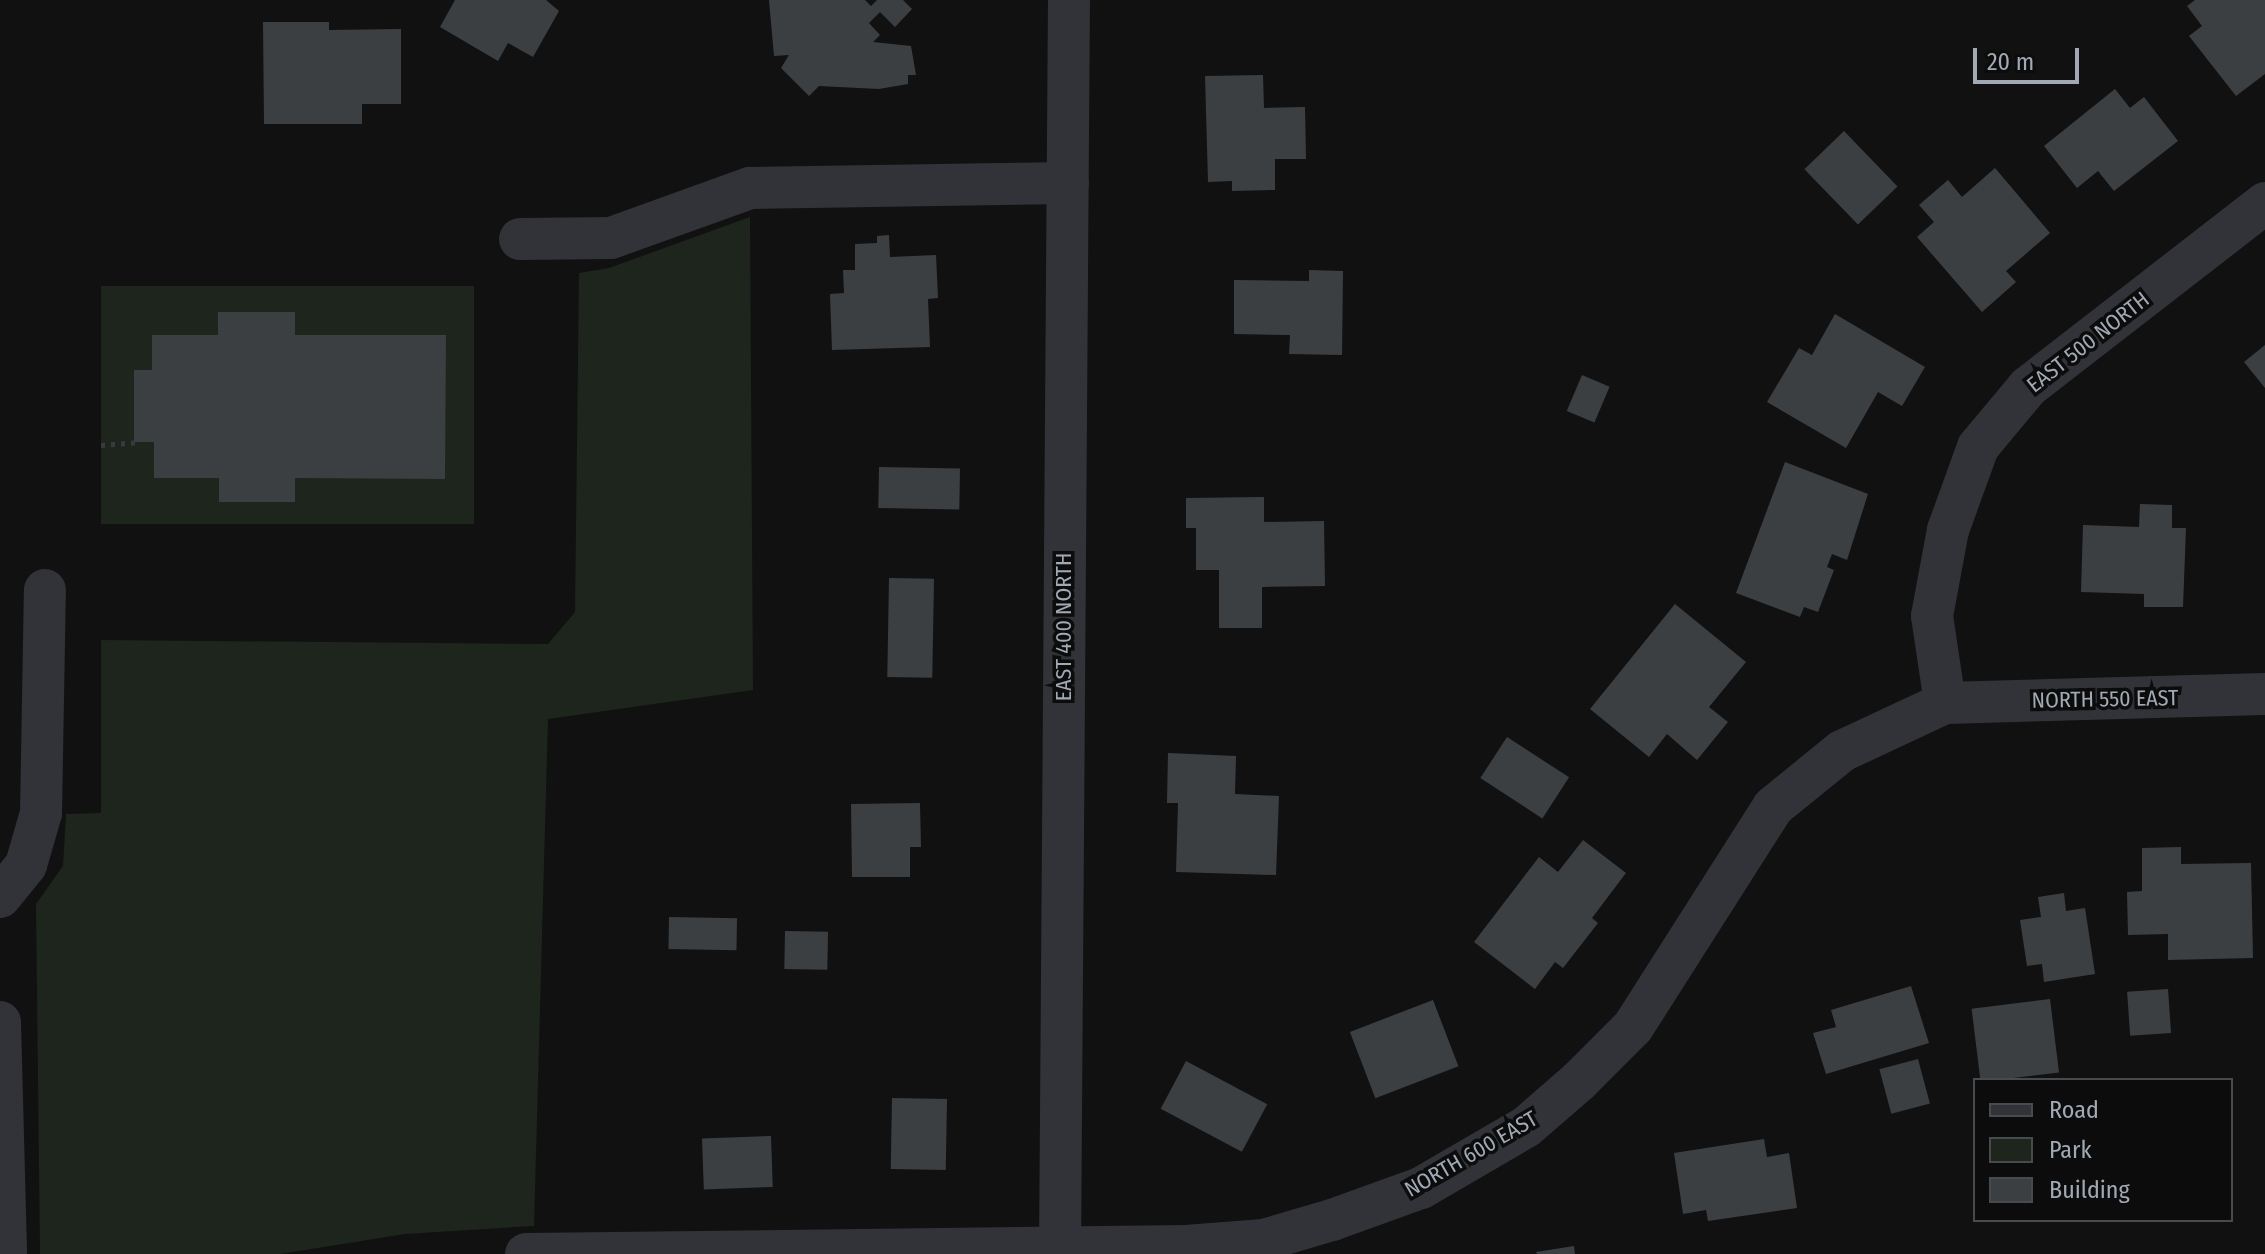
<!DOCTYPE html>
<style>
body{margin:0}
#map{position:relative;width:2265px;height:1254px;overflow:hidden;background:#111112;font-family:"Fira Sans Condensed",sans-serif}
div>[style]{position:absolute}
.green>*{inset:0;background:#1d251d;transform-origin:0 0}
.building>*{inset:0;background:#3c3f42;transform-origin:0 0}
.path>*{height:5px;margin-top:-2.5px;transform-origin:0;background:repeating-linear-gradient(90deg,#373a3f 0 4px,transparent 0 10px)}
.minor>*{height:42px;margin:-21px;padding:0 21px;transform-origin:21px;border-radius:21px;background:#313338}
span{translate:-50% -50%;white-space:nowrap;text-align:center;line-height:1.15;-webkit-text-stroke:7px #0c0c0d;paint-order:stroke}
.street-label{font-size:22px;color:#a0a9b4}
.legend{position:absolute;left:1973px;top:1078px;width:260px;height:144px;box-sizing:border-box;background:#0c0c0d;border:2px solid #474b50;margin:0;padding:10px 14px;list-style:none;font-size:24px;color:#a0a9b4}
.legend li{display:flex;align-items:center;gap:16px;height:40px}
.legend b{width:40px;border:2px solid #474b50}
.scale{position:absolute;left:1973px;top:48px;width:106px;height:36px;box-sizing:border-box;border:4px solid #a0a9b4;border-top:0;padding-left:10px;font-size:24px;line-height:28px;white-space:nowrap;color:#a0a9b4;-webkit-text-stroke:6px #0c0c0d;paint-order:stroke}
</style>
<div id="map">
<div class="green">
<i style="clip-path:polygon(750px 217px,753px 690px,548px 719px,534px 1226px,405px 1234px,280px 1254px,40px 1254px,36px 904px,63px 866px,66px 814px,101px 813px,101px 640px,548px 644px,575px 612px,579px 273px,609px 268px)"></i>
<i style="left:474px;top:286px;width:238px;height:373px;rotate:90deg"></i>
</div>
<div class="building">
<i style="clip-path:polygon(455px 0,546px 0,559px 11px,533px 57px,508px 43px,498px 61px,440px 27px)"></i>
<i style="clip-path:polygon(769px 0,865px 0,871px 6px,877px 0,903px 0,912px 9px,895px 27px,880px 12px,869px 23px,880px 35px,873px 42px,911px 46px,916px 75px,908px 75px,908px 84px,879px 89px,819px 86px,809px 96px,781px 68px,789px 55px,774px 56px)"></i>
<i style="clip-path:polygon(2195px 0,2265px 0,2265px 74px,2236px 96px,2189px 36px,2202px 26px,2187px 6px)"></i>
<i style="clip-path:polygon(263px 22px,329px 22px,329px 30px,401px 29px,401px 104px,362px 104px,362px 124px,264px 124px)"></i>
<i style="clip-path:polygon(1263px 75px,1264px 108px,1305px 107px,1306px 159px,1275px 159px,1275px 190px,1232px 191px,1232px 181px,1208px 182px,1205px 76px)"></i>
<i style="clip-path:polygon(2115px 89px,2130px 108px,2144px 97px,2178px 141px,2114px 191px,2098px 171px,2077px 188px,2044px 146px)"></i>
<i style="left:1844px;top:131px;width:77px;height:55px;rotate:46deg"></i>
<i style="clip-path:polygon(1995px 168px,2050px 233px,2006px 271px,2016px 282px,1982px 312px,1917px 237px,1934px 222px,1919px 205px,1948px 180px,1962px 197px)"></i>
<i style="clip-path:polygon(889px 235px,890px 257px,936px 255px,938px 298px,928px 299px,930px 347px,832px 350px,830px 294px,844px 293px,843px 270px,855px 270px,855px 244px,877px 243px,877px 236px)"></i>
<i style="clip-path:polygon(1309px 270px,1343px 271px,1342px 355px,1289px 354px,1290px 335px,1234px 334px,1234px 280px,1309px 281px)"></i>
<i style="clip-path:polygon(218px 312px,295px 312px,295px 335px,446px 335px,445px 479px,295px 478px,295px 502px,219px 502px,219px 478px,154px 478px,154px 442px,134px 442px,134px 370px,152px 370px,152px 335px,218px 335px)"></i>
<i style="clip-path:polygon(1835px 314px,1925px 367px,1902px 406px,1878px 392px,1846px 448px,1767px 402px,1799px 348px,1812px 355px)"></i>
<i style="clip-path:polygon(2265px 345px,2265px 388px,2244px 362px)"></i>
<i style="left:1582px;top:375px;width:30px;height:39px;rotate:23deg"></i>
<i style="clip-path:polygon(1785px 462px,1868px 494px,1847px 560px,1832px 554px,1827px 567px,1834px 570px,1818px 612px,1804px 607px,1800px 617px,1736px 593px)"></i>
<i style="left:879px;top:467px;width:81px;height:41px;rotate:1deg"></i>
<i style="clip-path:polygon(1264px 497px,1264px 522px,1324px 521px,1325px 586px,1262px 587px,1262px 628px,1219px 628px,1219px 570px,1196px 570px,1196px 528px,1186px 528px,1186px 498px)"></i>
<i style="clip-path:polygon(2140px 504px,2172px 505px,2172px 528px,2186px 528px,2183px 607px,2144px 607px,2144px 594px,2081px 592px,2083px 525px,2139px 527px)"></i>
<i style="left:889px;top:578px;width:45px;height:99px;rotate:1deg"></i>
<i style="clip-path:polygon(1675px 604px,1746px 662px,1709px 707px,1728px 722px,1697px 760px,1667px 734px,1649px 757px,1590px 709px)"></i>
<i style="left:1507px;top:737px;width:74px;height:49px;rotate:33deg"></i>
<i style="clip-path:polygon(1168px 753px,1236px 756px,1235px 794px,1279px 796px,1276px 875px,1176px 872px,1178px 803px,1167px 803px)"></i>
<i style="clip-path:polygon(920px 803px,921px 847px,910px 847px,910px 877px,852px 877px,851px 804px)"></i>
<i style="clip-path:polygon(1583px 840px,1626px 873px,1592px 918px,1598px 923px,1563px 968px,1555px 962px,1535px 989px,1474px 942px,1539px 857px,1558px 872px)"></i>
<i style="clip-path:polygon(2181px 847px,2181px 864px,2251px 863px,2253px 958px,2168px 960px,2168px 934px,2128px 935px,2127px 892px,2142px 891px,2142px 848px)"></i>
<i style="clip-path:polygon(2064px 893px,2066px 911px,2085px 908px,2095px 974px,2044px 982px,2042px 964px,2027px 966px,2020px 920px,2041px 917px,2038px 897px)"></i>
<i style="left:669px;top:917px;width:68px;height:32px;rotate:1deg"></i>
<i style="left:785px;top:931px;width:43px;height:38px;rotate:1deg"></i>
<i style="clip-path:polygon(1911px 986px,1929px 1043px,1826px 1074px,1813px 1033px,1836px 1027px,1831px 1010px)"></i>
<i style="left:2168px;top:989px;width:44px;height:41px;rotate:86deg"></i>
<i style="left:2050px;top:999px;width:74px;height:79px;rotate:83deg"></i>
<i style="left:1433px;top:1000px;width:71px;height:89px;rotate:69deg"></i>
<i style="left:1918px;top:1059px;width:46px;height:40px;rotate:75deg"></i>
<i style="left:1186px;top:1061px;width:92px;height:54px;rotate:28deg"></i>
<i style="left:892px;top:1098px;width:55px;height:71px;rotate:1deg"></i>
<i style="left:771px;top:1136px;width:51px;height:69px;rotate:88deg"></i>
<i style="clip-path:polygon(1764px 1139px,1767px 1157px,1789px 1153px,1797px 1208px,1708px 1221px,1706px 1210px,1683px 1214px,1674px 1153px)"></i>
<i style="clip-path:polygon(1574px 1246px,1575px 1254px,1537px 1254px,1536px 1252px)"></i>
</div>
<div class="path">
<i style="left:101px;top:445px;width:40px;rotate:-4.3deg"></i>
</div>
<div class="minor">
<i style="left:520px;top:239px;width:91px;rotate:-0.6deg"></i>
<i style="left:611px;top:238px;width:148px;rotate:-19.8deg"></i>
<i style="left:750px;top:188px;width:318px;rotate:-0.9deg"></i>
<i style="left:1945px;top:703px;width:88px;rotate:-98.5deg"></i>
<i style="left:1932px;top:616px;width:87px;rotate:-79.5deg"></i>
<i style="left:1948px;top:530px;width:88px;rotate:-70.1deg"></i>
<i style="left:1978px;top:447px;width:78px;rotate:-50.2deg"></i>
<i style="left:2028px;top:387px;width:300px;rotate:-37.8deg"></i>
<i style="left:0;top:897px;width:41px;rotate:-50.9deg"></i>
<i style="left:26px;top:865px;width:54px;rotate:-73.9deg"></i>
<i style="left:41px;top:813px;width:223px;rotate:-89deg"></i>
<i style="left:0;top:1022px;width:232px;rotate:88.5deg"></i>
<i style="left:526px;top:1254px;width:660px;rotate:-0.69deg"></i>
<i style="left:1186px;top:1246px;width:78px;rotate:-4.4deg"></i>
<i style="left:1264px;top:1240px;width:71px;rotate:-16.4deg"></i>
<i style="left:1332px;top:1220px;width:95px;rotate:-19.8deg"></i>
<i style="left:1421px;top:1188px;width:121px;rotate:-30.2deg"></i>
<i style="left:1526px;top:1127px;width:70px;rotate:-41deg"></i>
<i style="left:1579px;top:1081px;width:76px;rotate:-45deg"></i>
<i style="left:1633px;top:1027px;width:261px;rotate:-57.5deg"></i>
<i style="left:1773px;top:807px;width:89px;rotate:-39.1deg"></i>
<i style="left:1842px;top:751px;width:114px;rotate:-25deg"></i>
<i style="left:1945px;top:703px;width:320px;rotate:-1.6deg"></i>
<i style="left:1060px;top:1254px;width:1254px;rotate:-89.59deg"></i>
</div>
<div class="street-label">
<span style="left:2088px;top:342px;rotate:-38deg">EAST 500 NORTH</span>
<span style="left:1064px;top:627px;rotate:-90deg">EAST 400 NORTH</span>
<span style="left:2105px;top:699px;rotate:-1deg">NORTH 550 EAST</span>
<span style="left:1471px;top:1154px;rotate:-30deg">NORTH 600 EAST</span>
</div>
<ul class="legend">
<li><b style="height:10px;background:#313338"></b>Road</li>
<li><b style="height:22px;background:#1d251d"></b>Park</li>
<li><b style="height:22px;background:#3c3f42"></b>Building</li>
</ul>
<div class="scale">20 m</div>
</div>
